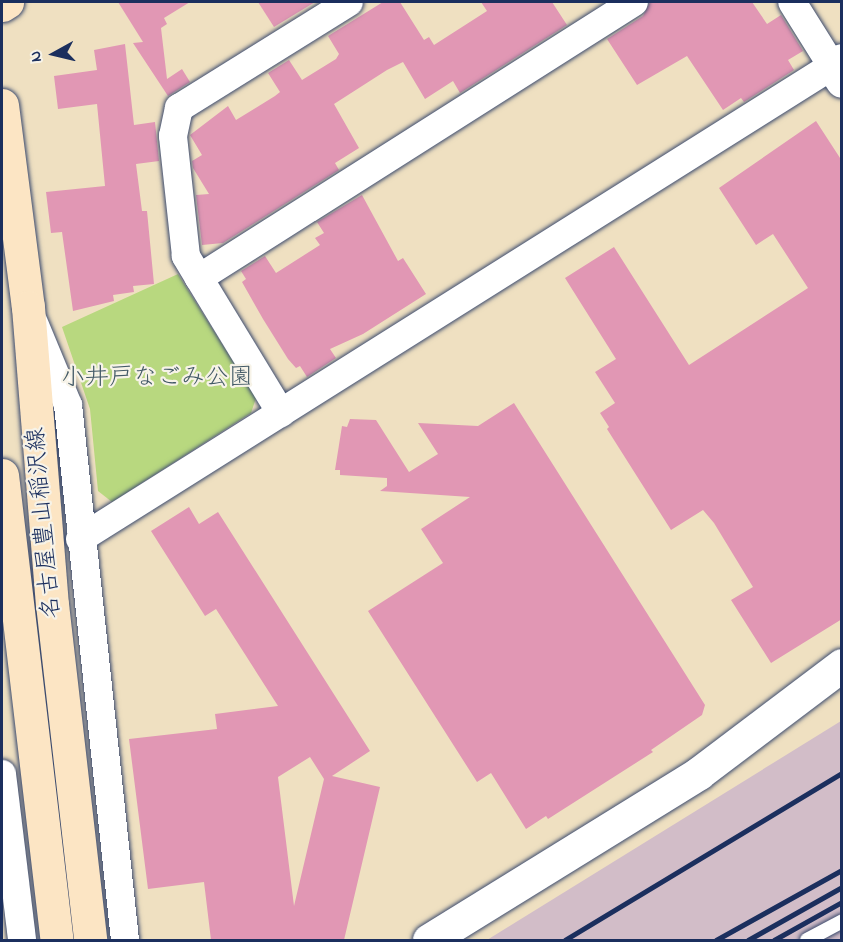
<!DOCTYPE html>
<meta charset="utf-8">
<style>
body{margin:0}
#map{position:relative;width:843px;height:942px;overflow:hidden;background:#efe0c1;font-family:"Indie Flower","Klee One",sans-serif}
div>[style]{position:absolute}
.industrial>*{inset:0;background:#d2bdc8}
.green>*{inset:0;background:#b8d87f}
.building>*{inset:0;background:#e197b4}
.roads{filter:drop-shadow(0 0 2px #3b4a6d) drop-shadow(0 0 2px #3b4a6d)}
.service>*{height:14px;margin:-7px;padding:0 7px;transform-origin:7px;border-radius:7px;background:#fff}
.minor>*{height:28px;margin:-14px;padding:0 14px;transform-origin:14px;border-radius:14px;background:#fff}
.tertiary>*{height:33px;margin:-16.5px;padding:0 16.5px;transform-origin:16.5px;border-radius:16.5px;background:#fff}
.secondary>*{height:33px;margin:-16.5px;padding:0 16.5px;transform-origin:16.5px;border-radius:16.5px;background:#fce5c4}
.rail>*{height:4.5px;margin:-2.25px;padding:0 2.25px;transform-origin:2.25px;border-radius:2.25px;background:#1b2f5e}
span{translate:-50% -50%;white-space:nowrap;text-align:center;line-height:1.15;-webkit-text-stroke:4.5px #f7f3e8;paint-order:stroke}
.park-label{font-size:24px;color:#425966}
.street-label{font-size:24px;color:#1b2f5e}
.frame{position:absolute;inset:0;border:3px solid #1b2f5e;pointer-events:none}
.north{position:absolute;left:24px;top:24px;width:60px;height:60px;-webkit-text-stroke:4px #f7f3e8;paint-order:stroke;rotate:262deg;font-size:16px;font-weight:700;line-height:24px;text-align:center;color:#1b2f5e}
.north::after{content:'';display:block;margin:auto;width:21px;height:27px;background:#1b2f5e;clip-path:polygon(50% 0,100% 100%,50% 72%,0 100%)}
</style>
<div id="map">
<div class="industrial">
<i style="clip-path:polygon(841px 721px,841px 940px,487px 940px)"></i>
</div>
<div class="green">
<i style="clip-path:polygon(178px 274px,256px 398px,251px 413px,112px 502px,98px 491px,90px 409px,62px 327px)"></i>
</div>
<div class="building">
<i style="clip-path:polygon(118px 2px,190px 2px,164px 18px,167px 24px,161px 28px,167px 79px,182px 69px,190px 82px,168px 96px,133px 43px,143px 42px)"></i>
<i style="clip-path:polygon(258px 2px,315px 2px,274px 27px)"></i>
<i style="clip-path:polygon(383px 2px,400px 2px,424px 40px,429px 37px,434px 45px,487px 11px,481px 2px,552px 2px,567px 25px,460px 93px,453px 81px,425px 99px,403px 62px,387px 70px,334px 104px,359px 148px,335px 163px,339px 170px,223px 243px,202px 245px,196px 195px,209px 194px,193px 168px,192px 161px,202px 155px,190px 135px,228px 106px,236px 120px,275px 96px,280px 92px,268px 73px,289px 60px,302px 80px,336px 59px,339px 54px,328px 36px)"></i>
<i style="clip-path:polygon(650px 2px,752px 2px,767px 24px,781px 15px,803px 51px,788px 60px,794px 70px,744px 102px,741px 98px,723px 110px,687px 56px,637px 85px,607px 39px,643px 16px)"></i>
<i style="clip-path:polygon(125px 44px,134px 125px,155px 122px,159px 161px,136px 164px,142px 211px,147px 211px,154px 284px,133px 286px,134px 292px,113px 295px,114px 301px,73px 311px,62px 232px,51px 233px,46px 192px,105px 186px,97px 104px,58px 109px,54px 76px,97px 70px,94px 50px)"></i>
<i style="clip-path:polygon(816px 121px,842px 161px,842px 619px,771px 663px,731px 600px,753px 587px,714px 523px,703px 510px,671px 530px,607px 429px,609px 427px,600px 413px,615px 403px,595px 372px,616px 359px,565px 278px,614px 247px,689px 365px,808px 288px,773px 234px,756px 245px,719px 188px)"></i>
<i style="clip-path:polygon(362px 195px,398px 261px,403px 258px,426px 294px,363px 334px,330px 349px,336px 358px,307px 377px,300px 366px,296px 368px,288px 359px,263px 319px,242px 282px,246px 279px,241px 271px,265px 256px,276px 273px,320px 245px,315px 238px,324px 233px,317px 222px)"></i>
<i style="clip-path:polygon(514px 403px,705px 705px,702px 715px,651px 750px,653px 752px,548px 819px,546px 816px,526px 829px,491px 773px,477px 782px,368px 611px,443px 563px,421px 529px,470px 497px,380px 491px,387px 486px,387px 478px,340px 475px,340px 470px,335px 470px,342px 426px,347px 427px,350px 419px,376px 420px,409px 472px,438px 454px,418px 423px,478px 426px)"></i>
<i style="clip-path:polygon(evenodd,189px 507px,199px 524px,218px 512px,370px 751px,332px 776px,380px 787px,344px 940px,211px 940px,204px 882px,148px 889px,129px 739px,217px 729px,215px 714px,278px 706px,216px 609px,205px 616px,151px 531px,189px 507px,310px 757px,324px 779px,294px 906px,278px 777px,310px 757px)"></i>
</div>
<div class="roads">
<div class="service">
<i style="left:807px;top:940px;width:40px;rotate:-28deg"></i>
</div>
<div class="minor">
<i style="left:199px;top:278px;width:26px;rotate:-121deg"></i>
<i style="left:186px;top:256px;width:121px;rotate:-96.2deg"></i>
<i style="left:173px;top:136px;width:29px;rotate:-78deg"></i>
<i style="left:179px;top:108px;width:200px;rotate:-31.9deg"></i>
<i style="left:34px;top:323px;width:89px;rotate:67.5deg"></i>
<i style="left:68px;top:405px;width:538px;rotate:83.92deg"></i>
<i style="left:281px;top:413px;width:158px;rotate:-121.3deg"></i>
<i style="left:199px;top:278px;width:515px;rotate:-32.39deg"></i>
<i style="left:80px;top:539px;width:888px;rotate:-32.17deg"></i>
<i style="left:832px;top:66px;width:75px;rotate:-122deg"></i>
<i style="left:2px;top:774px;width:167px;rotate:83.1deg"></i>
</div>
<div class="tertiary">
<i style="left:842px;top:60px;width:12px;rotate:149deg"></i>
<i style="left:832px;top:66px;width:18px;rotate:56deg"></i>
<i style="left:429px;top:940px;width:317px;rotate:-31.7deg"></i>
<i style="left:699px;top:773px;width:179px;rotate:-37.1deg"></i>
</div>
<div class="secondary">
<i style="left:2px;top:5px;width:6px;rotate:-31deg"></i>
<i style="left:2px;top:105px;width:204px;rotate:82.7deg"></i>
<i style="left:28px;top:307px;width:298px;rotate:85.4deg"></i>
<i style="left:52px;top:604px;width:338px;rotate:83.5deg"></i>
<i style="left:2px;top:475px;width:468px;rotate:83.3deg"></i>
</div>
</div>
<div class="rail">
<i style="left:565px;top:940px;width:323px;rotate:-31.1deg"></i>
<i style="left:716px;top:940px;width:144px;rotate:-29.1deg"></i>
<i style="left:748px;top:940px;width:108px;rotate:-29.4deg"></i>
<i style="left:774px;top:940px;width:78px;rotate:-29.2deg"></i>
</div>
<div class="park-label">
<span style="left:157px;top:379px">小井戸なごみ公園</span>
</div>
<div class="street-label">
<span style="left:45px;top:523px;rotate:-95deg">名古屋豊山稲沢線</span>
</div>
<div class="frame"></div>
<div class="north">N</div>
</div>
